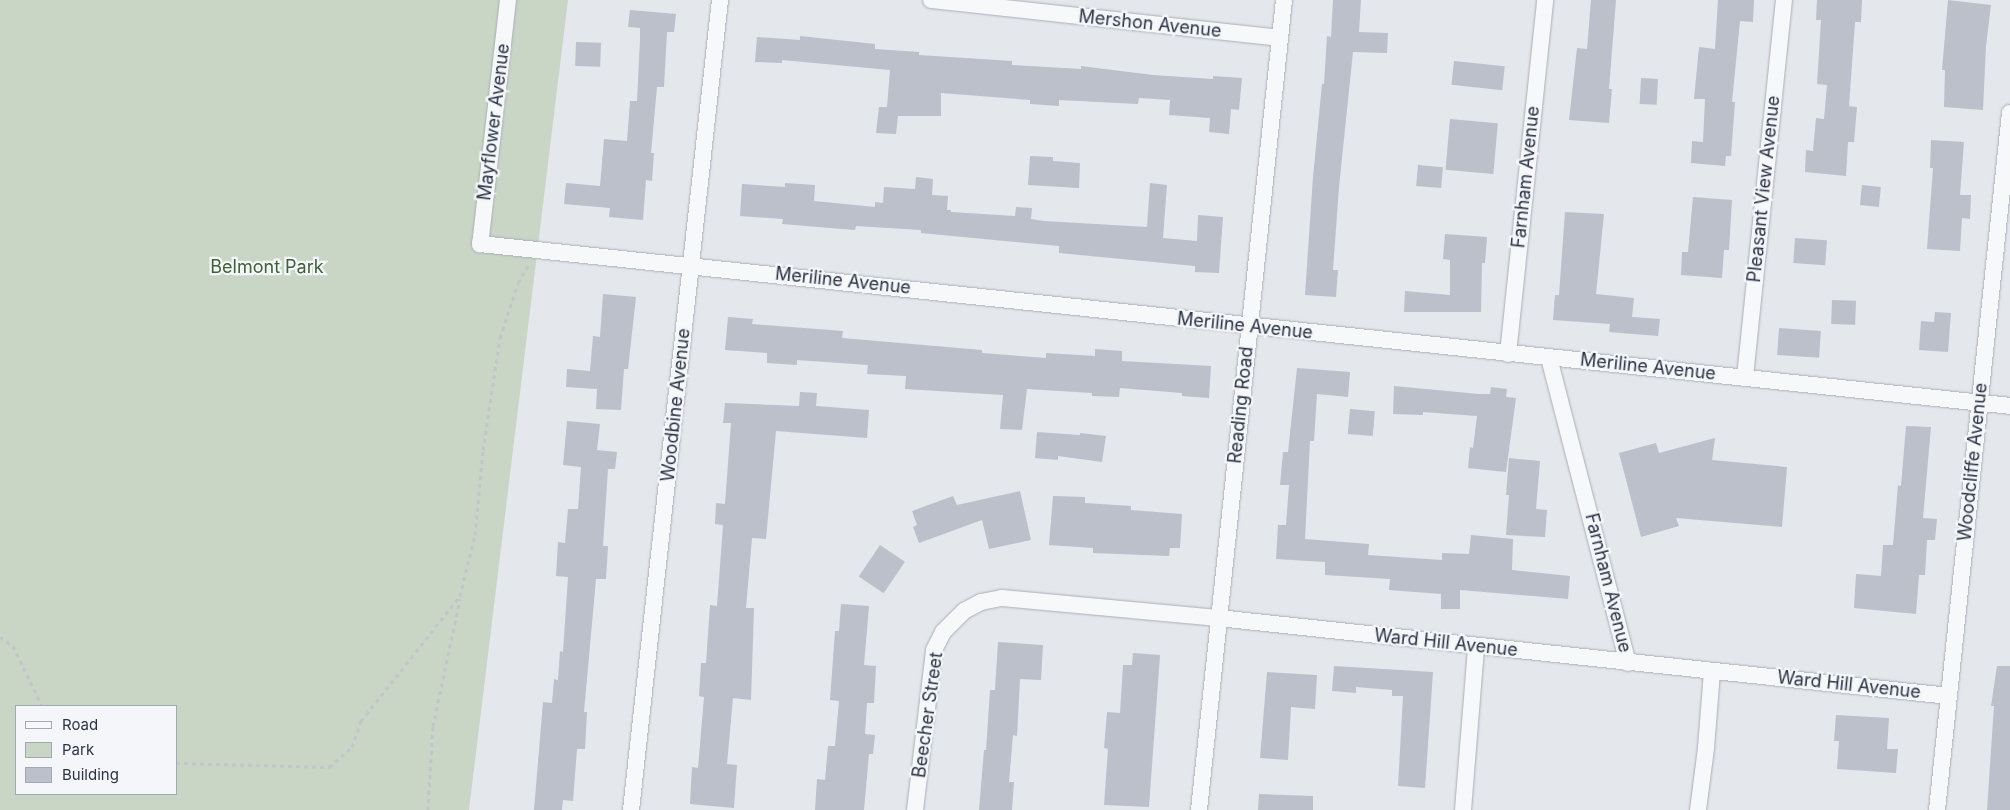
<!DOCTYPE html>
<style>
body{margin:0}
#map{position:relative;width:2010px;height:810px;overflow:hidden;background:#e4e7ec;font-family:Inter,sans-serif}
div>[style]{position:absolute}
.green>*{inset:0;background:#c9d6c5}
.building>*{inset:0;background:#bbc0ca;transform-origin:0 0}
.path>*{height:3px;margin-top:-1.5px;transform-origin:0;background:repeating-linear-gradient(90deg,#c2c5cb 0 4px,transparent 0 8px)}
.roads{filter:drop-shadow(0 0 1px #a9aeb7) drop-shadow(0 0 1px #a9aeb7)}
.minor>*{height:16px;margin:-8px;padding:0 8px;transform-origin:8px;border-radius:8px;background:#f7f8fa}
span{translate:-50% -50%;white-space:nowrap;text-align:center;line-height:1.15;-webkit-text-stroke:4.5px #f4f6f9;paint-order:stroke}
.street-label{font-size:18px;color:#2b3445}
.park-label{font-size:18px;color:#3f6138}
.legend{position:absolute;left:15px;top:705px;width:162px;height:90px;box-sizing:border-box;background:#f4f6f9;border:1px solid #a4a8b1;margin:0;padding:6px 9px;list-style:none;font-size:15px;color:#2b3445}
.legend li{display:flex;align-items:center;gap:10px;height:25px}
.legend b{width:25px;border:1px solid #a4a8b1}
</style>
<div id="map">
<div class="green">
<i style="clip-path:polygon(evenodd,0 0,568px 0,469px 810px,0 810px,0 0,16px 706px,176px 706px,176px 794px,16px 794px,16px 706px)"></i>
</div>
<div class="building">
<i style="clip-path:polygon(1333px 0,1361px 0,1359px 32px,1388px 33px,1387px 53px,1353px 52px,1339px 187px,1333px 270px,1338px 270px,1336px 297px,1305px 295px,1313px 177px,1322px 84px,1324px 84px,1327px 36px,1331px 37px)"></i>
<i style="clip-path:polygon(1591px 0,1616px 0,1609px 89px,1612px 89px,1609px 123px,1569px 120px,1577px 48px,1587px 49px)"></i>
<i style="clip-path:polygon(1718px 0,1754px 0,1753px 22px,1740px 21px,1732px 102px,1735px 102px,1731px 156px,1726px 156px,1725px 166px,1691px 163px,1692px 141px,1703px 142px,1705px 99px,1694px 99px,1699px 47px,1715px 49px)"></i>
<i style="clip-path:polygon(1817px 0,1862px 0,1861px 22px,1855px 22px,1849px 106px,1857px 107px,1854px 142px,1848px 142px,1846px 176px,1805px 172px,1806px 150px,1813px 151px,1816px 118px,1824px 119px,1827px 85px,1817px 84px,1821px 20px,1816px 20px)"></i>
<i style="clip-path:polygon(1948px 0,1991px 5px,1986px 46px,1983px 110px,1944px 107px,1945px 70px,1942px 70px)"></i>
<i style="clip-path:polygon(630px 10px,676px 14px,674px 32px,667px 32px,664px 87px,657px 87px,651px 153px,654px 153px,652px 181px,646px 180px,643px 220px,609px 217px,610px 208px,564px 204px,566px 183px,600px 186px,604px 139px,627px 141px,630px 101px,637px 101px,640px 40px,640px 28px,628px 27px)"></i>
<i style="clip-path:polygon(800px 36px,875px 44px,875px 49px,919px 52px,919px 55px,1012px 61px,1012px 65px,1081px 69px,1081px 66px,1153px 75px,1213px 79px,1213px 76px,1242px 78px,1239px 110px,1231px 109px,1229px 134px,1209px 132px,1210px 118px,1169px 115px,1170px 100px,1139px 98px,1138px 104px,1059px 100px,1059px 106px,1030px 104px,1030px 100px,941px 93px,941px 116px,898px 116px,896px 134px,876px 133px,879px 107px,887px 107px,890px 70px,782px 60px,782px 63px,755px 62px,757px 37px,800px 40px)"></i>
<i style="left:576px;top:42px;width:25px;height:24px;rotate:2deg"></i>
<i style="left:1454px;top:61px;width:51px;height:24px;rotate:6deg"></i>
<i style="left:1641px;top:78px;width:17px;height:26px;rotate:3deg"></i>
<i style="left:1450px;top:119px;width:48px;height:51px;rotate:5deg"></i>
<i style="clip-path:polygon(1931px 140px,1964px 142px,1960px 195px,1971px 195px,1970px 219px,1962px 218px,1960px 251px,1927px 249px,1933px 168px,1930px 168px)"></i>
<i style="clip-path:polygon(1030px 156px,1053px 157px,1053px 161px,1080px 163px,1079px 188px,1028px 185px)"></i>
<i style="left:1418px;top:165px;width:25px;height:21px;rotate:5deg"></i>
<i style="clip-path:polygon(916px 177px,933px 179px,932px 195px,948px 196px,947px 210px,951px 210px,951px 212px,1015px 216px,1016px 207px,1032px 208px,1031px 219px,1044px 221px,1147px 227px,1150px 183px,1167px 185px,1163px 238px,1197px 241px,1198px 215px,1223px 217px,1219px 273px,1195px 272px,1195px 266px,1059px 253px,1059px 246px,921px 233px,921px 230px,856px 226px,855px 230px,782px 224px,783px 219px,740px 216px,742px 184px,785px 187px,785px 183px,815px 185px,814px 201px,875px 207px,875px 202px,883px 203px,884px 187px,915px 189px)"></i>
<i style="left:1862px;top:185px;width:19px;height:20px;rotate:6deg"></i>
<i style="clip-path:polygon(1693px 197px,1732px 200px,1729px 250px,1724px 250px,1722px 278px,1681px 275px,1682px 252px,1688px 252px)"></i>
<i style="clip-path:polygon(1565px 212px,1604px 214px,1596px 294px,1634px 298px,1632px 317px,1660px 319px,1658px 336px,1609px 332px,1610px 324px,1553px 320px,1555px 295px,1559px 295px)"></i>
<i style="clip-path:polygon(1445px 234px,1487px 237px,1485px 263px,1482px 263px,1481px 312px,1404px 312px,1405px 291px,1450px 295px,1450px 260px,1443px 259px)"></i>
<i style="left:1795px;top:238px;width:32px;height:25px;rotate:4deg"></i>
<i style="clip-path:polygon(603px 294px,636px 297px,628px 369px,624px 369px,621px 410px,596px 409px,597px 389px,566px 387px,567px 369px,590px 371px,593px 336px,600px 337px)"></i>
<i style="left:1832px;top:300px;width:24px;height:24px;rotate:2deg"></i>
<i style="clip-path:polygon(1935px 312px,1951px 313px,1948px 352px,1919px 350px,1921px 321px,1934px 322px)"></i>
<i style="clip-path:polygon(728px 317px,753px 319px,752px 324px,843px 331px,842px 338px,982px 350px,982px 353px,1046px 358px,1046px 353px,1095px 356px,1095px 349px,1122px 351px,1122px 361px,1211px 366px,1209px 398px,1182px 396px,1182px 393px,1120px 388px,1119px 397px,1092px 396px,1092px 393px,1027px 389px,1022px 430px,1000px 429px,1003px 395px,905px 389px,906px 376px,867px 374px,868px 365px,797px 360px,797px 365px,767px 363px,767px 353px,725px 350px)"></i>
<i style="left:1779px;top:328px;width:42px;height:27px;rotate:4deg"></i>
<i style="clip-path:polygon(1297px 368px,1350px 372px,1348px 397px,1317px 394px,1314px 441px,1310px 441px,1305px 539px,1369px 544px,1368px 555px,1442px 560px,1442px 553px,1469px 554px,1471px 535px,1513px 539px,1512px 570px,1570px 576px,1568px 599px,1460px 590px,1460px 609px,1441px 609px,1441px 594px,1389px 590px,1390px 579px,1325px 575px,1325px 562px,1276px 559px,1278px 525px,1286px 525px,1289px 485px,1280px 485px,1283px 452px,1288px 452px)"></i>
<i style="clip-path:polygon(1394px 386px,1479px 394px,1490px 394px,1491px 387px,1507px 389px,1506px 397px,1516px 398px,1506px 472px,1468px 468px,1470px 447px,1473px 448px,1477px 416px,1423px 412px,1423px 415px,1393px 414px)"></i>
<i style="clip-path:polygon(800px 392px,817px 393px,816px 406px,869px 410px,867px 438px,776px 431px,766px 539px,752px 538px,746px 608px,754px 608px,751px 700px,733px 698px,727px 764px,737px 765px,734px 808px,690px 804px,692px 767px,698px 768px,704px 697px,699px 696px,701px 663px,706px 663px,710px 605px,717px 606px,723px 525px,715px 524px,716px 503px,725px 504px,731px 423px,723px 423px,725px 403px,799px 406px)"></i>
<i style="left:1350px;top:409px;width:25px;height:25px;rotate:5deg"></i>
<i style="clip-path:polygon(567px 421px,600px 424px,597px 450px,617px 452px,615px 469px,608px 469px,603px 546px,608px 546px,606px 579px,596px 579px,584px 712px,587px 712px,585px 749px,577px 749px,573px 801px,563px 800px,562px 810px,534px 810px,543px 702px,552px 703px,554px 679px,558px 680px,560px 651px,563px 652px,568px 577px,556px 576px,558px 542px,565px 543px,568px 509px,578px 509px,581px 467px,563px 465px)"></i>
<i style="clip-path:polygon(1906px 426px,1931px 427px,1923px 518px,1937px 519px,1935px 540px,1927px 540px,1925px 575px,1919px 575px,1916px 614px,1854px 608px,1856px 574px,1881px 576px,1883px 545px,1893px 545px,1898px 485px,1901px 486px)"></i>
<i style="clip-path:polygon(1037px 432px,1080px 435px,1080px 433px,1106px 436px,1102px 462px,1058px 456px,1058px 460px,1035px 458px)"></i>
<i style="clip-path:polygon(1715px 438px,1712px 460px,1787px 467px,1782px 527px,1676px 518px,1679px 526px,1641px 537px,1619px 453px,1656px 443px,1659px 453px)"></i>
<i style="clip-path:polygon(1509px 458px,1540px 461px,1536px 509px,1547px 510px,1545px 537px,1506px 535px,1509px 495px,1506px 495px)"></i>
<i style="clip-path:polygon(1020px 491px,1031px 540px,989px 549px,982px 520px,919px 543px,913px 527px,917px 525px,912px 511px,953px 496px,957px 505px)"></i>
<i style="clip-path:polygon(1053px 496px,1085px 497px,1085px 503px,1131px 506px,1131px 510px,1182px 514px,1180px 548px,1170px 548px,1169px 556px,1093px 553px,1093px 548px,1049px 545px)"></i>
<i style="left:880px;top:545px;width:30px;height:38px;rotate:34deg"></i>
<i style="clip-path:polygon(841px 604px,869px 606px,864px 665px,876px 666px,874px 703px,867px 703px,865px 734px,875px 735px,873px 754px,869px 754px,864px 810px,815px 810px,817px 779px,825px 780px,828px 746px,835px 746px,839px 701px,830px 700px,835px 631px,839px 631px)"></i>
<i style="clip-path:polygon(998px 642px,1043px 645px,1041px 680px,1020px 679px,1017px 736px,1013px 735px,1009px 782px,1014px 782px,1012px 810px,979px 810px,984px 750px,986px 750px,990px 690px,995px 690px)"></i>
<i style="clip-path:polygon(1133px 653px,1160px 655px,1149px 807px,1104px 805px,1108px 749px,1104px 748px,1107px 712px,1120px 713px,1123px 665px,1132px 665px)"></i>
<i style="clip-path:polygon(1334px 666px,1433px 672px,1425px 788px,1398px 786px,1403px 696px,1392px 696px,1392px 690px,1356px 687px,1356px 693px,1332px 691px)"></i>
<i style="clip-path:polygon(1997px 666px,2010px 666px,2010px 810px,1987px 810px,1994px 706px,1991px 706px)"></i>
<i style="clip-path:polygon(1267px 672px,1317px 675px,1315px 709px,1291px 707px,1288px 760px,1260px 758px)"></i>
<i style="clip-path:polygon(1836px 715px,1889px 718px,1887px 749px,1898px 749px,1896px 773px,1837px 769px,1839px 741px,1834px 741px)"></i>
<i style="clip-path:polygon(1259px 794px,1313px 796px,1313px 810px,1258px 810px)"></i>
</div>
<div class="path">
<i style="left:0;top:637px;width:16px;rotate:35deg"></i>
<i style="left:13px;top:646px;width:67px;rotate:64.2deg"></i>
<i style="left:176px;top:763px;width:153px;rotate:1.5deg"></i>
<i style="left:329px;top:767px;width:30px;rotate:-41deg"></i>
<i style="left:352px;top:747px;width:28px;rotate:-71deg"></i>
<i style="left:361px;top:721px;width:159px;rotate:-51.6deg"></i>
<i style="left:460px;top:596px;width:63px;rotate:-76.2deg"></i>
<i style="left:475px;top:535px;width:85px;rotate:-84.6deg"></i>
<i style="left:483px;top:450px;width:113px;rotate:-81.4deg"></i>
<i style="left:500px;top:338px;width:58px;rotate:-71.9deg"></i>
<i style="left:518px;top:283px;width:20px;rotate:-60deg"></i>
<i style="left:428px;top:810px;width:84px;rotate:-86.6deg"></i>
<i style="left:433px;top:726px;width:130px;rotate:-78deg"></i>
</div>
<div class="roads">
<div class="minor">
<i style="left:508px;top:0;width:246px;rotate:96.5deg"></i>
<i style="left:480px;top:244px;width:1539px;rotate:6.04deg"></i>
<i style="left:931px;top:0;width:351px;rotate:6.2deg"></i>
<i style="left:1508px;top:354px;width:356px;rotate:-84deg"></i>
<i style="left:1549px;top:358px;width:315px;rotate:75.5deg"></i>
<i style="left:1745px;top:377px;width:379px;rotate:-84.1deg"></i>
<i style="left:631px;top:810px;width:815px;rotate:-83.73deg"></i>
<i style="left:915px;top:810px;width:161px;rotate:-83.2deg"></i>
<i style="left:934px;top:650px;width:20px;rotate:-63deg"></i>
<i style="left:943px;top:632px;width:30px;rotate:-45deg"></i>
<i style="left:964px;top:611px;width:19px;rotate:-28deg"></i>
<i style="left:981px;top:602px;width:21px;rotate:-11deg"></i>
<i style="left:1002px;top:598px;width:217px;rotate:5.3deg"></i>
<i style="left:1218px;top:618px;width:735px;rotate:6.09deg"></i>
<i style="left:1199px;top:810px;width:814px;rotate:-84.01deg"></i>
<i style="left:1463px;top:810px;width:164px;rotate:-85.4deg"></i>
<i style="left:1698px;top:810px;width:63px;rotate:-82.6deg"></i>
<i style="left:1706px;top:748px;width:77px;rotate:-85.5deg"></i>
<i style="left:1937px;top:810px;width:701px;rotate:-84.02deg"></i>
</div>
</div>
<div class="street-label">
<span style="left:1150px;top:24px;rotate:6deg">Mershon Avenue</span>
<span style="left:494px;top:122px;rotate:-83deg">Mayflower Avenue</span>
<span style="left:1526px;top:177px;rotate:-84deg">Farnham Avenue</span>
<span style="left:1764px;top:189px;rotate:-84deg">Pleasant View Avenue</span>
<span style="left:843px;top:281px;rotate:6deg">Meriline Avenue</span>
<span style="left:1245px;top:326px;rotate:6deg">Meriline Avenue</span>
<span style="left:1648px;top:367px;rotate:6deg">Meriline Avenue</span>
<span style="left:676px;top:405px;rotate:-84deg">Woodbine Avenue</span>
<span style="left:1241px;top:405px;rotate:-84deg">Reading Road</span>
<span style="left:1973px;top:462px;rotate:-84deg">Woodcliffe Avenue</span>
<span style="left:1608px;top:583px;rotate:76deg">Farnham Avenue</span>
<span style="left:1446px;top:643px;rotate:6deg">Ward Hill Avenue</span>
<span style="left:1849px;top:685px;rotate:6deg">Ward Hill Avenue</span>
<span style="left:928px;top:715px;rotate:-82deg">Beecher Street</span>
</div>
<div class="park-label">
<span style="left:267px;top:267px">Belmont Park</span>
</div>
<ul class="legend">
<li><b style="height:6px;background:#f7f8fa"></b>Road</li>
<li><b style="height:14px;background:#c9d6c5"></b>Park</li>
<li><b style="height:14px;background:#bbc0ca"></b>Building</li>
</ul>
</div>
